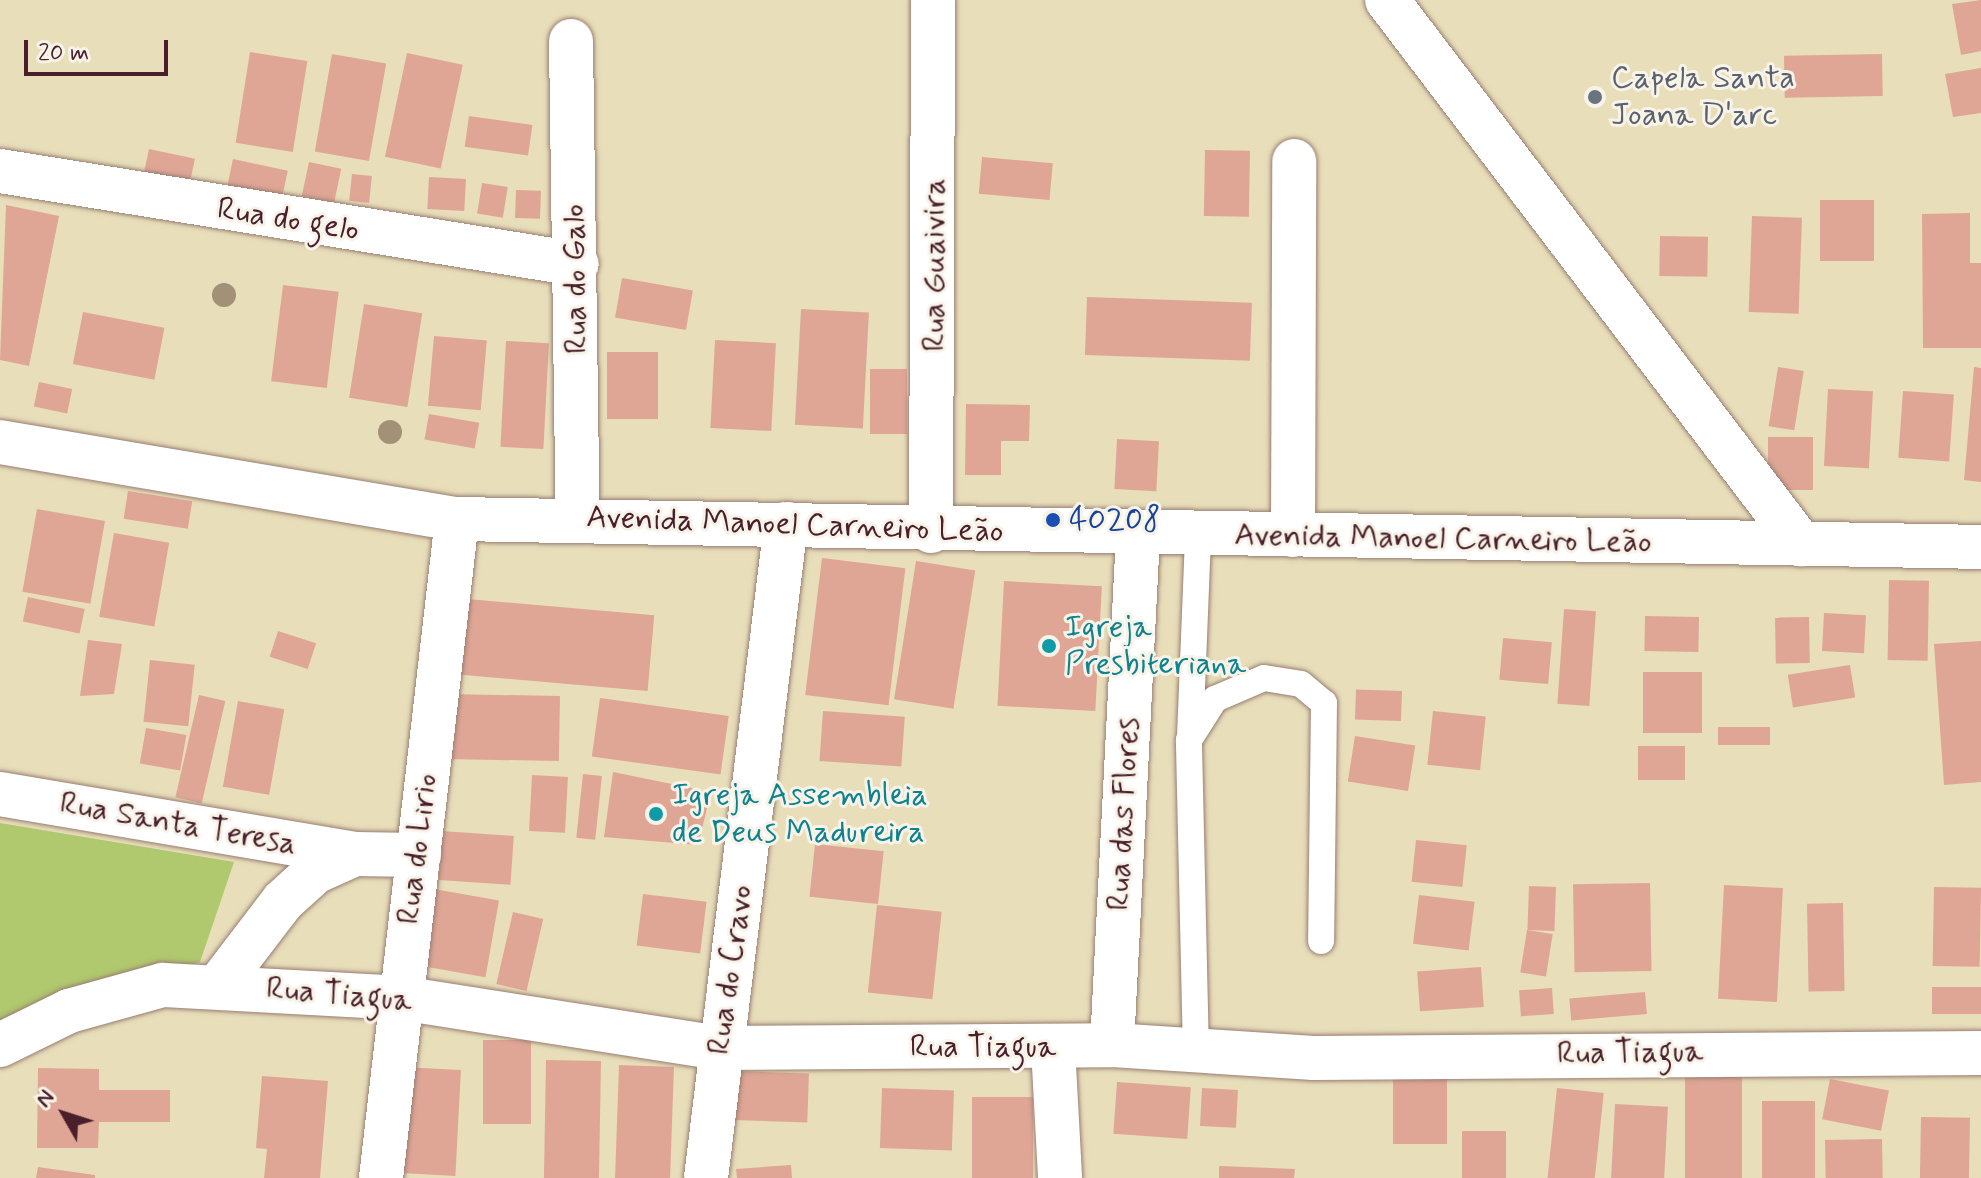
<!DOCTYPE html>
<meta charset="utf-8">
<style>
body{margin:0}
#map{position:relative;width:1981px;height:1178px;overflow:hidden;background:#e8deba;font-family:Mynerve,sans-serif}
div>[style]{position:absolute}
.green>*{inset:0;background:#b0c86e}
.building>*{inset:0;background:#dfa696;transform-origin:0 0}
.roads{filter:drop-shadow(0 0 2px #997e72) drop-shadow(0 0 2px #997e72)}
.service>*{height:26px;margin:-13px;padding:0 13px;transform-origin:13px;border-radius:13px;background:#fff}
.minor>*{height:44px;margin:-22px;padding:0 22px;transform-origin:22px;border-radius:22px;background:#fff}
.secondary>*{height:44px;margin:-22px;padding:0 22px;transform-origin:22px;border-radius:22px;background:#fff}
.trees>*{width:24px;height:24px;margin:-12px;border-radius:50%;background:#a29176}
.dots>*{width:22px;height:22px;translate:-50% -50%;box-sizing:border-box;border:4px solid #f7f3e8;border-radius:50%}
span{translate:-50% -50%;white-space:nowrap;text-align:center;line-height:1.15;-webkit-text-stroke:6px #f7f3e8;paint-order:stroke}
.worship-label{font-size:32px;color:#5b616d}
.left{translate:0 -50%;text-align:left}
.street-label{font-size:32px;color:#4a1f2b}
.transit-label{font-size:32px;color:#164399}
.culture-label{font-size:32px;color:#0d838f}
.north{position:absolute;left:24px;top:1074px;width:80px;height:80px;-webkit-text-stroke:6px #f7f3e8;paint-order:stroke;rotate:309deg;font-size:22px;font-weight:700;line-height:32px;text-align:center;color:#4a1f2b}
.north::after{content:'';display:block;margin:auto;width:28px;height:36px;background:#4a1f2b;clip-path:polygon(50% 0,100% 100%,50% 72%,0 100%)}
.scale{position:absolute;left:24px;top:40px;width:144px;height:36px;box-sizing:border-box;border:4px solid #4a1f2b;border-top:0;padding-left:10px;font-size:24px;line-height:28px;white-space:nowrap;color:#4a1f2b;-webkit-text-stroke:6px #f7f3e8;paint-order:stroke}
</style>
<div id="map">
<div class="green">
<i style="clip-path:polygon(0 823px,234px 862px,200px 962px,0 1026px)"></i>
</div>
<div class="building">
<i style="clip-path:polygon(1981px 0,1981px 51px,1961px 55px,1952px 4px)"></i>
<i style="left:250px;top:52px;width:58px;height:92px;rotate:9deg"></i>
<i style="left:407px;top:53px;width:57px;height:106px;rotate:12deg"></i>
<i style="left:332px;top:54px;width:55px;height:99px;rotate:10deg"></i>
<i style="left:1882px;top:54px;width:42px;height:98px;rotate:89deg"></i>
<i style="clip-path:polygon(1981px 68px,1981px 113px,1953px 117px,1945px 74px)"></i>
<i style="left:469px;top:116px;width:64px;height:31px;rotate:8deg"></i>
<i style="left:149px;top:149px;width:47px;height:24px;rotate:12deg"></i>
<i style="left:1205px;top:150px;width:45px;height:66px;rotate:1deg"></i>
<i style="left:982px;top:157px;width:71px;height:37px;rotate:5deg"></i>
<i style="left:233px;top:159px;width:56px;height:28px;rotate:12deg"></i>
<i style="left:309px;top:162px;width:33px;height:35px;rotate:12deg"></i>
<i style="left:352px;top:174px;width:20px;height:27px;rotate:6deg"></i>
<i style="left:429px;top:177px;width:37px;height:32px;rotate:3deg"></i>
<i style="left:482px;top:183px;width:26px;height:31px;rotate:9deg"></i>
<i style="left:516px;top:190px;width:25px;height:28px;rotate:2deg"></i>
<i style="left:1874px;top:200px;width:61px;height:54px;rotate:90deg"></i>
<i style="clip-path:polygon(6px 205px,59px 216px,29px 366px,0 360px)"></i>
<i style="clip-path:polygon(1970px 213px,1970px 263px,1981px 263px,1981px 348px,1923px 348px,1922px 214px)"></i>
<i style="left:1752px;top:216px;width:50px;height:96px;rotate:2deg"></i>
<i style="left:1660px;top:236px;width:48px;height:40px;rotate:1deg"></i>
<i style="left:622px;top:278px;width:72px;height:40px;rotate:10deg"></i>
<i style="left:283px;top:285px;width:56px;height:97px;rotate:7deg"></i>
<i style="left:1087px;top:297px;width:165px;height:58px;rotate:2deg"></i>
<i style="left:364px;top:304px;width:59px;height:95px;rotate:9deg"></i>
<i style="left:801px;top:309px;width:68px;height:116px;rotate:3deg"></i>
<i style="left:83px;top:312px;width:83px;height:53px;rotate:11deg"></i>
<i style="left:434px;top:336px;width:53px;height:70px;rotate:5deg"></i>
<i style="left:715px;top:340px;width:61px;height:88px;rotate:3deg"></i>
<i style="left:506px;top:341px;width:43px;height:106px;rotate:3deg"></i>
<i style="left:607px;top:352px;width:51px;height:67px"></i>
<i style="left:1778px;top:367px;width:26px;height:60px;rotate:9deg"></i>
<i style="clip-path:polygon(1974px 367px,1981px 368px,1981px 482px,1964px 480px)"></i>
<i style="left:870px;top:369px;width:37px;height:65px"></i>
<i style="left:39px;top:382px;width:34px;height:25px;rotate:12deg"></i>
<i style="left:1828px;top:389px;width:45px;height:77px;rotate:3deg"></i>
<i style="left:1903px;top:391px;width:51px;height:67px;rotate:4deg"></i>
<i style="clip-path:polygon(966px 404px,1030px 405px,1029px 441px,1001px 441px,1001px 475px,965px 475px)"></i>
<i style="left:429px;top:414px;width:51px;height:26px;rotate:10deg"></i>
<i style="left:1813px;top:437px;width:53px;height:45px;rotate:90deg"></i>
<i style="left:1117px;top:439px;width:42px;height:50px;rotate:3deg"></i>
<i style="left:128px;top:491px;width:65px;height:28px;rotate:9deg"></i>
<i style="left:37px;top:509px;width:69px;height:84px;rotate:10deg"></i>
<i style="left:114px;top:533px;width:56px;height:85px;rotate:10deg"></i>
<i style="left:822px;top:558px;width:84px;height:138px;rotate:7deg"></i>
<i style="left:916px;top:561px;width:60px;height:140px;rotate:9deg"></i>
<i style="left:1889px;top:580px;width:40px;height:80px;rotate:1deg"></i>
<i style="left:1004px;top:581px;width:98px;height:125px;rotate:3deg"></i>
<i style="left:28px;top:597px;width:58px;height:25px;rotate:12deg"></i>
<i style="left:456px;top:598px;width:199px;height:76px;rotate:5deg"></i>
<i style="left:1564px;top:609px;width:32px;height:95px;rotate:4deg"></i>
<i style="left:1824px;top:613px;width:42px;height:38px;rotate:3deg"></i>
<i style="left:1645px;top:616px;width:54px;height:35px;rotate:1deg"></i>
<i style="left:1809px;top:617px;width:46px;height:34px;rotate:89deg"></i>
<i style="left:278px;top:631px;width:40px;height:27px;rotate:18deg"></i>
<i style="left:1503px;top:638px;width:49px;height:42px;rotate:5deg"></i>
<i style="clip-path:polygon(88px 640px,122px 644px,114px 694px,80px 696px)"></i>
<i style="clip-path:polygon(1981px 641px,1981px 782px,1944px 785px,1934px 644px)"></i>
<i style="left:150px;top:660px;width:45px;height:62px;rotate:6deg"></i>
<i style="left:1850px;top:665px;width:33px;height:63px;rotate:81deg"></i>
<i style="left:1702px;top:672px;width:61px;height:59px;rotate:90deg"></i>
<i style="left:1402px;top:691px;width:30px;height:46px;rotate:92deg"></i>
<i style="left:445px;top:694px;width:115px;height:65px;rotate:1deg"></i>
<i style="left:199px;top:695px;width:27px;height:105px;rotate:13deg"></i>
<i style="left:600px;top:698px;width:130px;height:59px;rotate:8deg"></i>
<i style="left:238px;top:701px;width:47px;height:87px;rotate:10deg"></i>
<i style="left:823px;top:711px;width:82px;height:50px;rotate:4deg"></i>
<i style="left:1433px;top:711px;width:53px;height:54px;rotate:6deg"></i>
<i style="left:1718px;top:727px;width:52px;height:18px"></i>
<i style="left:146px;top:728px;width:41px;height:36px;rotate:10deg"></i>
<i style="left:1355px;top:736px;width:61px;height:46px;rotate:9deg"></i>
<i style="left:1638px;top:746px;width:47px;height:34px"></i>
<i style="clip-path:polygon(613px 772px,711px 792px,698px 845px,604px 837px)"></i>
<i style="left:583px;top:774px;width:19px;height:64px;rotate:6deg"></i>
<i style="left:532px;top:775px;width:36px;height:56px;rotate:3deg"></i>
<i style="left:442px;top:831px;width:72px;height:49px;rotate:4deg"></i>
<i style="left:1416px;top:840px;width:51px;height:42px;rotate:6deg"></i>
<i style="left:815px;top:844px;width:69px;height:53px;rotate:6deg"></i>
<i style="left:1650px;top:883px;width:88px;height:77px;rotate:89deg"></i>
<i style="left:1724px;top:885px;width:59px;height:114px;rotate:3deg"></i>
<i style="left:1529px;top:886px;width:27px;height:44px;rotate:2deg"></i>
<i style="left:1934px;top:887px;width:47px;height:79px;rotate:1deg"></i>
<i style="left:434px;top:889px;width:66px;height:78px;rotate:10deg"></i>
<i style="left:643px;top:894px;width:64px;height:52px;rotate:7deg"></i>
<i style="left:1419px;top:895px;width:56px;height:49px;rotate:7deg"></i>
<i style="left:1843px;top:903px;width:88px;height:36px;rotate:89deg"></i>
<i style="left:877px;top:905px;width:65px;height:88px;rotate:6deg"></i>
<i style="left:513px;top:912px;width:31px;height:74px;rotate:13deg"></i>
<i style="left:1527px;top:930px;width:26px;height:43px;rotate:9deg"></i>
<i style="left:1481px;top:967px;width:40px;height:64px;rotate:86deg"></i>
<i style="left:1981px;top:987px;width:27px;height:49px;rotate:90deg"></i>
<i style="left:1552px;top:988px;width:26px;height:33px;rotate:86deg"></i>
<i style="left:1645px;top:992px;width:22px;height:76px;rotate:85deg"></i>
<i style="left:483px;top:1040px;width:48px;height:84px"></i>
<i style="left:546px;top:1060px;width:55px;height:118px;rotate:1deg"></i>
<i style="left:619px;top:1065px;width:55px;height:113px;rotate:2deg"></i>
<i style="left:1393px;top:1065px;width:54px;height:79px"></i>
<i style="left:402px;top:1067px;width:59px;height:106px;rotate:3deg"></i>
<i style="clip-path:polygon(38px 1068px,99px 1069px,99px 1090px,170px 1090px,170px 1122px,99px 1122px,98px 1148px,37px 1148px)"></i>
<i style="left:735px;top:1071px;width:74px;height:49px;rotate:2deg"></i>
<i style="left:1685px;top:1071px;width:57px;height:107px"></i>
<i style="clip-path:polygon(262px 1076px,328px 1081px,320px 1178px,264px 1178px,267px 1149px,256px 1148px)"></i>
<i style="left:1830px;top:1079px;width:60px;height:41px;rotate:11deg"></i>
<i style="left:1117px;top:1082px;width:74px;height:52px;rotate:4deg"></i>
<i style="left:882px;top:1088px;width:72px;height:60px;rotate:2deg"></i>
<i style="left:1202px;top:1088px;width:36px;height:38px;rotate:3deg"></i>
<i style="left:1557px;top:1088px;width:47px;height:91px;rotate:6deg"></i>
<i style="left:972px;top:1097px;width:61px;height:81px"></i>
<i style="left:1762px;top:1101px;width:53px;height:77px"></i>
<i style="left:1615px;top:1104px;width:53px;height:74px;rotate:3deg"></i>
<i style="left:1921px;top:1117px;width:49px;height:61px;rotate:1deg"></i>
<i style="left:1462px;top:1131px;width:44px;height:47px"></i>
<i style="left:1882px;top:1139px;width:39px;height:57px;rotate:89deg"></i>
<i style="clip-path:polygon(791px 1165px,792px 1178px,737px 1178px,736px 1169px)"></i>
<i style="clip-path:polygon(1219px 1166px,1295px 1169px,1294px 1178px,1219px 1178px)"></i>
<i style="clip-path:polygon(38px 1167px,95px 1175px,95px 1178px,36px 1178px)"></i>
</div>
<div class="roads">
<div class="service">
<i style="left:1190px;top:737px;width:202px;rotate:-87.7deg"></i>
<i style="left:1196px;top:1054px;width:314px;rotate:-91.3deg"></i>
<i style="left:1189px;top:740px;width:49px;rotate:-57.6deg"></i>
<i style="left:1215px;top:699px;width:53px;rotate:-23.2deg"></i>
<i style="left:1264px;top:678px;width:37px;rotate:9deg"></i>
<i style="left:1301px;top:684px;width:30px;rotate:40deg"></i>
<i style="left:1324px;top:703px;width:238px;rotate:90.7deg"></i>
</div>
<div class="minor">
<i style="left:1387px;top:0;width:684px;rotate:52.73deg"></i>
<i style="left:571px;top:41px;width:476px;rotate:89.2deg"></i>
<i style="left:0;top:171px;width:584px;rotate:9.16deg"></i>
<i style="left:931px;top:531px;width:531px;rotate:-89.78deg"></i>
<i style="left:1293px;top:535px;width:374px;rotate:-89.8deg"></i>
<i style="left:0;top:794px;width:360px;rotate:9.6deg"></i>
<i style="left:355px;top:854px;width:64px;rotate:0.9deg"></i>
<i style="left:218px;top:986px;width:107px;rotate:-52.6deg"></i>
<i style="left:283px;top:901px;width:43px;rotate:-42.2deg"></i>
<i style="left:315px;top:872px;width:44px;rotate:-24.2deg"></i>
<i style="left:0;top:1045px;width:77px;rotate:-26.2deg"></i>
<i style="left:69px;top:1011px;width:98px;rotate:-15.5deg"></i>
<i style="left:163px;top:985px;width:237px;rotate:3.1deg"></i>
<i style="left:400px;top:998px;width:324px;rotate:8.9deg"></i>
<i style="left:720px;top:1048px;width:392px;rotate:-0.4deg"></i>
<i style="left:1112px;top:1045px;width:202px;rotate:3.7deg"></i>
<i style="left:1314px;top:1058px;width:667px;rotate:-0.43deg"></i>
<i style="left:1112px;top:1045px;width:511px;rotate:-87.08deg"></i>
<i style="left:1053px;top:1047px;width:131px;rotate:86.9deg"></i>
<i style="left:381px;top:1178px;width:663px;rotate:-83.42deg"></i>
<i style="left:706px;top:1178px;width:659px;rotate:-83.03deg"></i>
</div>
<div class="secondary">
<i style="left:0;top:442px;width:463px;rotate:9.6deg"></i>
<i style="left:457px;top:519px;width:1524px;rotate:1.05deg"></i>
</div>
</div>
<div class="trees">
<i style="left:224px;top:295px"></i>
<i style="left:390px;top:432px"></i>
</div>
<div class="dots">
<i style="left:1595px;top:97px;background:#6b7280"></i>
<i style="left:1053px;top:520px;background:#1a4fb4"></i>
<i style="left:1049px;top:646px;background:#0f9aa8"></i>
<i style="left:656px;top:814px;background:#0f9aa8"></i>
</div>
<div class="worship-label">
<span class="left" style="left:1611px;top:97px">Capela Santa<br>Joana D'arc</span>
</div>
<div class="street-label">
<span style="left:288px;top:220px;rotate:9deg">Rua do gelo</span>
<span style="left:935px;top:265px;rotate:-90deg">Rua Guaivira</span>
<span style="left:576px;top:279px;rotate:-91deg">Rua do Galo</span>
<span style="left:795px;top:525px;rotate:2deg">Avenida Manoel Carneiro Leão</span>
<span style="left:1443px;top:539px;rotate:1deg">Avenida Manoel Carneiro Leão</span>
<span style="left:1124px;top:814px;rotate:-87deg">Rua das Flores</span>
<span style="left:178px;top:824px;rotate:10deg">Rua Santa Teresa</span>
<span style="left:418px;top:849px;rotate:-83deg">Rua do Lirio</span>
<span style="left:731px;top:970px;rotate:-82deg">Rua do Cravo</span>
<span style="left:339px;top:995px;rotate:5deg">Rua Tiagua</span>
<span style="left:983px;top:1047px">Rua Tiagua</span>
<span style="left:1630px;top:1053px;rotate:-1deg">Rua Tiagua</span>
</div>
<div class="transit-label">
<span class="left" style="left:1069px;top:520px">40208</span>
</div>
<div class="culture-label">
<span class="left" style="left:1065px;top:646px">Igreja<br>Presbiteriana</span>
<span class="left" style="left:672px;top:814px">Igreja Assembleia<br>de Deus Madureira</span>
</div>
<div class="north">N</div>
<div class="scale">20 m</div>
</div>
